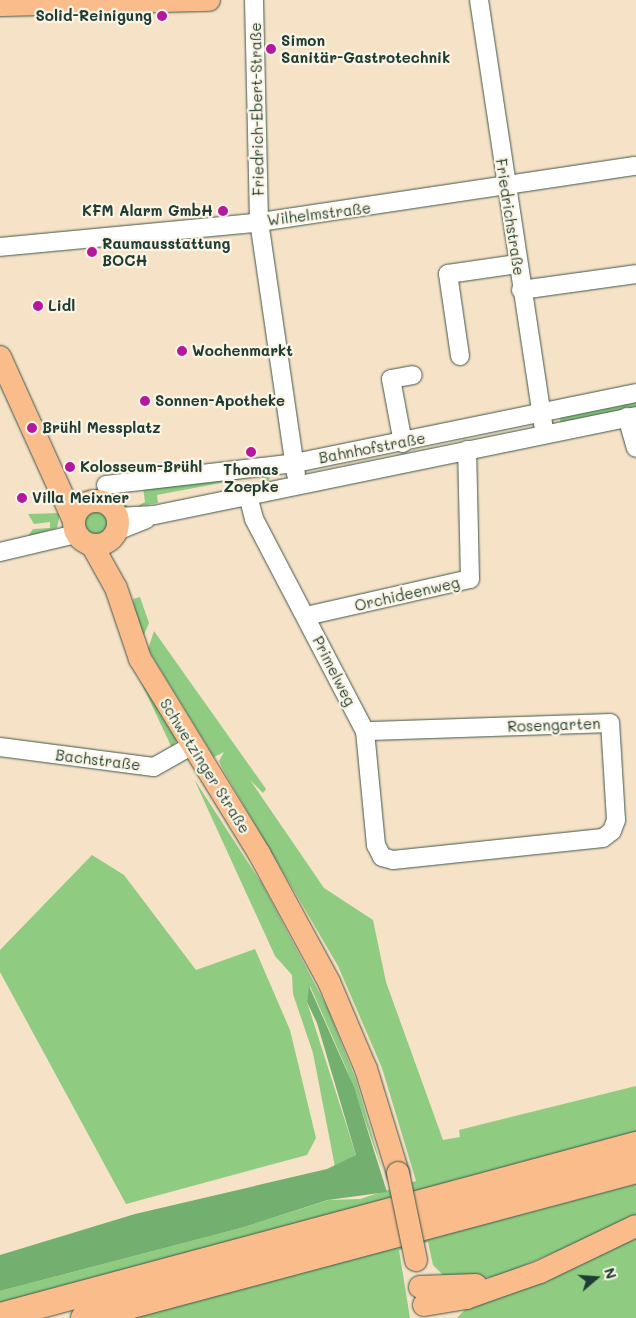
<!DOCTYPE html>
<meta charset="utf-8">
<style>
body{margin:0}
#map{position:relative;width:636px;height:1318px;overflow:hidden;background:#f6e2c7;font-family:Mali,sans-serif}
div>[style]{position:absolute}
.green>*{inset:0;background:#8fcc82}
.round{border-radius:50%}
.forest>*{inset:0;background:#73b070}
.roads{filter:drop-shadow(0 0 1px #3f564a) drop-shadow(0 0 1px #3f564a)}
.minor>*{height:18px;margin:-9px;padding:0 9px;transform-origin:9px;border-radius:9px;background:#fff}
.major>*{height:22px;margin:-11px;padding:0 11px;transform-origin:11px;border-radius:11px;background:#f9bc8a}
.major>.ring{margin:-11px;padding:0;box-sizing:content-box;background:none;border:22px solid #f9bc8a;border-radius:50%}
.highway>*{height:26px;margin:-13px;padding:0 13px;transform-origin:13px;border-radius:13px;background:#f9bc8a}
.bridges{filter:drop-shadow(0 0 1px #3f564a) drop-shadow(0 0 1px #3f564a)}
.major-bridge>*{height:22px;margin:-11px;padding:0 11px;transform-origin:11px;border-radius:11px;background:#f9bc8a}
.dots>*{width:14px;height:14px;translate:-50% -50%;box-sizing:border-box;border:2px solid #fcf5e5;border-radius:50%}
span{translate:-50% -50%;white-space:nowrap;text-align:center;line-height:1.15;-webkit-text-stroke:4.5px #fcf5e5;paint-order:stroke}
.poi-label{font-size:15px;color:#1f3d34;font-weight:700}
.right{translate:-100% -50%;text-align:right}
.left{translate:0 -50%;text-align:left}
.street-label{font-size:15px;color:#1f3d34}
.north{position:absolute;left:571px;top:1253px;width:50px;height:50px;-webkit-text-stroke:4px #fcf5e5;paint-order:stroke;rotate:72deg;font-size:14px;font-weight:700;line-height:20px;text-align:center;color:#1f3d34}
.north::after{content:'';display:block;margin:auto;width:18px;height:22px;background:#1f3d34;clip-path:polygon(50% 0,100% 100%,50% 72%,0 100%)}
</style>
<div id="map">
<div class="green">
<i style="clip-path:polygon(636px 397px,636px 409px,561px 424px,559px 415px)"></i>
<i style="clip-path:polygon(275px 469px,268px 481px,263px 482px,262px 475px,157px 495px,158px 503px,136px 507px,145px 502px,143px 488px)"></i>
<i style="clip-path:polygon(114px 486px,118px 506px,127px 505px,129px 511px,121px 511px,102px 496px,77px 494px,103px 487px,104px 496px,115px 495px)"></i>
<i class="round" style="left:83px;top:510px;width:26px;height:26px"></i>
<i style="clip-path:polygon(60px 513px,57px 528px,28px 536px,33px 529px,50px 528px,50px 522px,34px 524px,28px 514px)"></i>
<i style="clip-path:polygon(140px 597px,149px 623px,141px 642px,133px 599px)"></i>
<i style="clip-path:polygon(154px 631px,266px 789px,263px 793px,250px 780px,324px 888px,373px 920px,386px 982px,443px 1140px,460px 1137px,459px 1130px,636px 1086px,636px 1133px,0 1303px,0 1291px,241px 1228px,329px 1200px,360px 1199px,416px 1181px,382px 1068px,338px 966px,222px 768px,219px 761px,224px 752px,214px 757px,148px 649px)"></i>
<i style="clip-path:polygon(139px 678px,177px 740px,172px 748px)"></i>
<i style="clip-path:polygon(194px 779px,262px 884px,327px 1007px,356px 1080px,382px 1169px,347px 1070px,310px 986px,307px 1002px,356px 1155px,335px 1167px,313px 1053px,293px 994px,292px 975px,275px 956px)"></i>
<i style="clip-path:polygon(92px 855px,124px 875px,196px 970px,255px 949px,290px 1030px,316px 1138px,307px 1155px,126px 1204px,0 972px,0 950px)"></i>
<i style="clip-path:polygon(636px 1184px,636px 1217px,502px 1275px,473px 1280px,444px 1276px,433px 1265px,428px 1242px,399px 1250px,410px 1318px,131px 1318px)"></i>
<i style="clip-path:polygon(636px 1234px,636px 1318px,457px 1318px,470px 1304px)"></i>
</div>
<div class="forest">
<i style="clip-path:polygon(309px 986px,354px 1087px,387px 1192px,328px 1200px,241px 1228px,0 1291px,0 1255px,135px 1214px,327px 1169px,356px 1155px,317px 1023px,307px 1002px)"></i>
</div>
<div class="roads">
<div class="minor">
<i style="left:254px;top:0;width:221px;rotate:88.7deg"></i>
<i style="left:259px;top:221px;width:256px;rotate:81.7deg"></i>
<i style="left:479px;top:0;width:430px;rotate:81.4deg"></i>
<i style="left:0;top:247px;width:254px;rotate:-5.4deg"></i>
<i style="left:253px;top:223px;width:387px;rotate:-8.5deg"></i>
<i style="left:521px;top:290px;width:116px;rotate:-7.9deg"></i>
<i style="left:460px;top:356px;width:83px;rotate:-98.3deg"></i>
<i style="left:448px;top:274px;width:70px;rotate:-8.2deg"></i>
<i style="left:627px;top:417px;width:32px;rotate:74deg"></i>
<i style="left:403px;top:443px;width:65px;rotate:-100.6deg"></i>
<i style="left:391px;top:379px;width:22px;rotate:-10deg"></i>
<i style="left:106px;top:485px;width:190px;rotate:-6.6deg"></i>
<i style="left:295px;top:463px;width:348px;rotate:-11.6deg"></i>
<i style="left:248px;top:496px;width:24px;rotate:75deg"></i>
<i style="left:254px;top:519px;width:239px;rotate:62.4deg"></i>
<i style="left:365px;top:731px;width:115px;rotate:84.5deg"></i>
<i style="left:376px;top:845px;width:13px;rotate:63deg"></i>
<i style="left:382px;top:857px;width:11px;rotate:15deg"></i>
<i style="left:393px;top:860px;width:211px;rotate:-6deg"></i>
<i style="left:603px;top:838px;width:11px;rotate:-38deg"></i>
<i style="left:612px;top:831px;width:12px;rotate:-70deg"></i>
<i style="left:616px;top:820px;width:97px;rotate:-93.5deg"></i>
<i style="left:610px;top:723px;width:245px;rotate:178.1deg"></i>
<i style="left:117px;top:517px;width:37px;rotate:-3deg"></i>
<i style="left:154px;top:515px;width:492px;rotate:-11.6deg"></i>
<i style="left:117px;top:531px;width:31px;rotate:-22deg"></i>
<i style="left:0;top:552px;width:78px;rotate:-13.3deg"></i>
<i style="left:306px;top:616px;width:168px;rotate:-12.7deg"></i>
<i style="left:470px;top:579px;width:129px;rotate:-91.3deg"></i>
<i style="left:0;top:747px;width:155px;rotate:7.4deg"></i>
<i style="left:154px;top:767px;width:43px;rotate:-29.6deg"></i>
</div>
<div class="major">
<i style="left:0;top:5px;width:209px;rotate:-1.4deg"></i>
<i style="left:0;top:357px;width:180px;rotate:65.7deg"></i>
<i class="ring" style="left:74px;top:501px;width:22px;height:22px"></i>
<i style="left:92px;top:545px;width:49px;rotate:60.8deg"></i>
<i style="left:116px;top:588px;width:75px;rotate:71.3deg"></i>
<i style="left:140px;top:659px;width:228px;rotate:58.5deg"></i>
<i style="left:259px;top:853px;width:147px;rotate:61.5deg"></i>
<i style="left:329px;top:982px;width:95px;rotate:67deg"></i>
<i style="left:366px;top:1069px;width:109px;rotate:72.9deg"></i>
<i style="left:420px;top:1287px;width:56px;rotate:-2deg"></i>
<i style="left:424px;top:1305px;width:43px;rotate:-9.5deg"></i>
<i style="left:466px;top:1298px;width:78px;rotate:-19.4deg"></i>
<i style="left:540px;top:1272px;width:106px;rotate:-25.6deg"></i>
</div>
<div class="highway">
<i style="left:0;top:1316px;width:659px;rotate:-15.05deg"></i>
<i style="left:84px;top:1318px;width:571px;rotate:-15.01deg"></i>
</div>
</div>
<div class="bridges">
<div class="major-bridge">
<i style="left:398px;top:1173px;width:89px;rotate:78.3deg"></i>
</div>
</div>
<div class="dots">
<i style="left:162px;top:16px;background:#b5179e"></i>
<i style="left:271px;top:49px;background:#b5179e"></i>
<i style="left:223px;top:211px;background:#b5179e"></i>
<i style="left:92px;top:252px;background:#b5179e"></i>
<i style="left:38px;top:306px;background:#b5179e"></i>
<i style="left:182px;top:351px;background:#b5179e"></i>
<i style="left:145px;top:401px;background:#b5179e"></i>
<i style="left:32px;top:428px;background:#b5179e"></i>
<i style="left:251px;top:452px;background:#b5179e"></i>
<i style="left:70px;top:467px;background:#b5179e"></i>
<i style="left:22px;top:498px;background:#b5179e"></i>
</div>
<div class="poi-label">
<span class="right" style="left:152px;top:16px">Solid-Reinigung</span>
<span class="left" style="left:281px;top:49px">Simon<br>Sanitär-Gastrotechnik</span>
<span class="right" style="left:213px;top:211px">KFM Alarm GmbH</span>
<span class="left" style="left:102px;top:252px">Raumausstattung<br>BOCH</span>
<span class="left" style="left:48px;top:306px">Lidl</span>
<span class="left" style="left:192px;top:351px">Wochenmarkt</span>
<span class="left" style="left:155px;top:401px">Sonnen-Apotheke</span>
<span class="left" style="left:42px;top:428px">Brühl Messplatz</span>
<span class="left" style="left:80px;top:467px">Kolosseum-Brühl</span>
<span style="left:251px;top:478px">Thomas<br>Zoepke</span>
<span class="left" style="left:32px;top:498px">Villa Meixner</span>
</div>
<div class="street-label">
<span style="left:257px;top:109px;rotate:-91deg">Friedrich-Ebert-Straße</span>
<span style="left:319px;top:214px;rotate:-7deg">Wilhelmstraße</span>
<span style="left:510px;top:217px;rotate:81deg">Friedrichstraße</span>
<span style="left:372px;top:448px;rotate:-11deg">Bahnhofstraße</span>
<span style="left:407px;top:594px;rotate:-13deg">Orchideenweg</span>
<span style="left:334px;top:671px;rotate:63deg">Primelweg</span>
<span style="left:554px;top:725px;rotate:-2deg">Rosengarten</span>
<span style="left:98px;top:760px;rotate:7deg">Bachstraße</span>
<span style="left:205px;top:766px;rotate:58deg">Schwetzinger Straße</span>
</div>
<div class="north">N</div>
</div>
